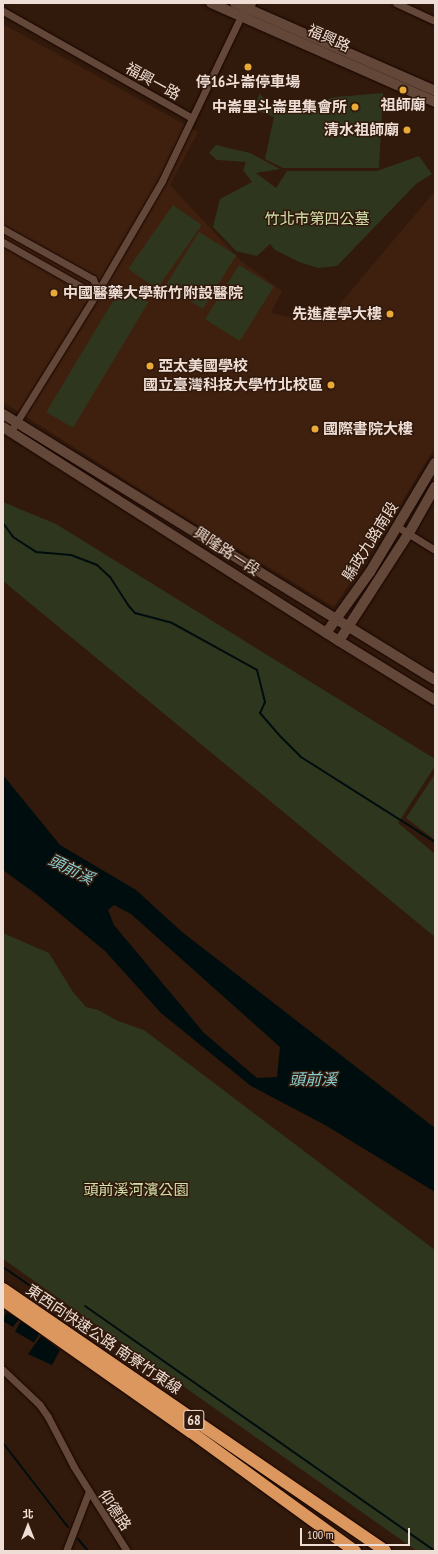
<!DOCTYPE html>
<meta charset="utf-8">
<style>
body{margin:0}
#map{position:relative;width:438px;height:1554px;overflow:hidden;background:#31190b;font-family:"PT Sans Narrow","Noto Sans TC",sans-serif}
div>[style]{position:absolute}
.built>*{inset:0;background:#3f200f}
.green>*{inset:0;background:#2f361e;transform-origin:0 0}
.water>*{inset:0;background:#000d0e;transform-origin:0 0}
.stream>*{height:2px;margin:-1px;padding:0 1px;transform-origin:1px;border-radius:1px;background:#000d0e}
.roads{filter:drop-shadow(0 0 1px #170400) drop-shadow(0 0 1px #170400)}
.street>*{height:7px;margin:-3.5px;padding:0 3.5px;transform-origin:3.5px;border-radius:3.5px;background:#634839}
.secondary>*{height:10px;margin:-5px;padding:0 5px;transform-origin:5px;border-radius:5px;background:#634839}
.highway>*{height:12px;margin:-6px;padding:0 6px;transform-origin:6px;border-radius:6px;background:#db975e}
.dots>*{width:11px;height:11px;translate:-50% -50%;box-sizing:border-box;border:2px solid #31190b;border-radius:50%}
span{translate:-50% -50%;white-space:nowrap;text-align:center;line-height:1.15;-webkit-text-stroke:3px #31190b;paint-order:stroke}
.shield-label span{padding:1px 3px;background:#31190b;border:1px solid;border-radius:3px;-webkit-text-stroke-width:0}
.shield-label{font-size:14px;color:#efded5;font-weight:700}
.street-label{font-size:15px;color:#efded5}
.poi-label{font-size:15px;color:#efded5;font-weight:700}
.right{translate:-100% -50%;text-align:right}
.left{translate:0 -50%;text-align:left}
.park-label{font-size:15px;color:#d1e0ac}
.water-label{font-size:16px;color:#87ced2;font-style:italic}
.frame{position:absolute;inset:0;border:4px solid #efded5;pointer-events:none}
.north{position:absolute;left:8px;top:1506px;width:40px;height:40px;-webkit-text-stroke:3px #31190b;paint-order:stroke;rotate:0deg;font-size:11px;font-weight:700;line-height:16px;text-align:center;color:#efded5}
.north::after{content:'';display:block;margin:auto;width:14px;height:18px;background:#efded5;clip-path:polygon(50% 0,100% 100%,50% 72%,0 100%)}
.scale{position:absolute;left:300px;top:1528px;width:110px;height:18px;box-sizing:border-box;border:2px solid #efded5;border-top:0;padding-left:5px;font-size:12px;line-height:14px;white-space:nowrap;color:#efded5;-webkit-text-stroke:3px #31190b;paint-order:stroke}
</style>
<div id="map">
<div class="built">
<i style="clip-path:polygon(3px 24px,198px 132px,170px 185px,240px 260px,282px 291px,271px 313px,314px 322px,333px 312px,435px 191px,435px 447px,392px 519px,334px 607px,157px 500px,3px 402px)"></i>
</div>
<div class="green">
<i style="clip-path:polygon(260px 93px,267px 104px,277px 112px,335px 97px,383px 93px,379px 168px,283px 168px,265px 159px,274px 117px,253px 109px)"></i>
<i style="clip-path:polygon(216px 145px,250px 153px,280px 169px,256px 173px,276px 188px,287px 171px,377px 171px,419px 156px,432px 174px,416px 184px,337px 266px,318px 268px,299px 262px,275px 250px,270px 244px,257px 256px,236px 251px,213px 227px,220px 199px,252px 182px,243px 170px,246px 162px,217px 160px,209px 153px)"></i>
<i style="left:173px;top:205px;width:35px;height:78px;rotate:35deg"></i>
<i style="left:199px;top:232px;width:44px;height:63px;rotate:32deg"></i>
<i style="left:239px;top:265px;width:41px;height:64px;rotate:32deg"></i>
<i style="left:122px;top:286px;width:31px;height:147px;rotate:31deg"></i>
<i style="clip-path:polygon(3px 502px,56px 524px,435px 759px,435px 766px,398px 823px,435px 854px,435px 937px,3px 581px)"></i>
<i style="clip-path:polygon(435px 774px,435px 840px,406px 818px)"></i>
<i style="clip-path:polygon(3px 933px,49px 953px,73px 992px,86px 1007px,98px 1010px,118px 1021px,144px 1030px,435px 1250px,435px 1551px,417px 1551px,3px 1259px)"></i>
</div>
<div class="water">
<i style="clip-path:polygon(evenodd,3px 775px,60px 845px,136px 890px,182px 932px,435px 1128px,435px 1192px,325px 1125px,251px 1086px,161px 1013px,105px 951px,36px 894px,3px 870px,3px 775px,114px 905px,131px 914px,280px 1047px,277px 1077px,257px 1078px,204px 1033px,114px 925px,108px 910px,114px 905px)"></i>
<i style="clip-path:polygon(6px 1312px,19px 1319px,13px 1327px,3px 1321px)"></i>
<i style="left:21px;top:1321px;width:22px;height:12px;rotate:30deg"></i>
<i style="clip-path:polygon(41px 1336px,60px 1350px,52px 1365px,28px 1354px)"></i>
</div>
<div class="stream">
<i style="left:3px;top:523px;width:17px;rotate:54deg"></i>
<i style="left:13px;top:537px;width:27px;rotate:33deg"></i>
<i style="left:36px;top:552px;width:35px;rotate:5deg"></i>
<i style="left:71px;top:555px;width:28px;rotate:21deg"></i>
<i style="left:97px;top:565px;width:18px;rotate:43deg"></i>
<i style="left:110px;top:577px;width:33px;rotate:57deg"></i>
<i style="left:128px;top:605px;width:11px;rotate:49deg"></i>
<i style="left:135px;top:613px;width:38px;rotate:15deg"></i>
<i style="left:172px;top:623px;width:97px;rotate:28.9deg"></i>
<i style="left:257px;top:670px;width:33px;rotate:76deg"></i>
<i style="left:265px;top:702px;width:12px;rotate:114deg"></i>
<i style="left:260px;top:713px;width:32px;rotate:49deg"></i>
<i style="left:281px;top:737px;width:28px;rotate:45deg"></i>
<i style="left:301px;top:757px;width:159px;rotate:32.4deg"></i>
<i style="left:3px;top:1267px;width:86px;rotate:34.6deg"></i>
<i style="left:85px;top:1306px;width:427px;rotate:35deg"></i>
<i style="left:3px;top:1443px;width:106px;rotate:52.3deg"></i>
<i style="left:78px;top:1539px;width:16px;rotate:50deg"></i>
</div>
<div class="roads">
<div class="street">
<i style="left:396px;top:3px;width:43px;rotate:24.8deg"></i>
<i style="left:3px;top:11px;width:217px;rotate:29.5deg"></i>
<i style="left:3px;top:229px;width:103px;rotate:29.1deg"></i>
<i style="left:93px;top:279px;width:13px;rotate:67deg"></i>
<i style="left:3px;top:242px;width:97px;rotate:29.7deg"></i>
<i style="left:87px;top:290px;width:11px;rotate:5deg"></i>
<i style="left:11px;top:431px;width:165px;rotate:-58.1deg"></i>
<i style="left:98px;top:291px;width:127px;rotate:-59.8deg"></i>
<i style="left:162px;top:181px;width:183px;rotate:-64.4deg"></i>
<i style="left:241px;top:16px;width:11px;rotate:-41deg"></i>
<i style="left:249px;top:9px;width:7px;rotate:-63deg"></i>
<i style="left:398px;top:527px;width:44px;rotate:31.9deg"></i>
<i style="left:3px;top:1370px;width:50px;rotate:43.4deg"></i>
<i style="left:39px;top:1404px;width:16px;rotate:55deg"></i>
<i style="left:48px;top:1417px;width:56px;rotate:62.5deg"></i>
<i style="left:74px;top:1467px;width:99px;rotate:57.8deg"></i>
<i style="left:66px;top:1551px;width:64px;rotate:-69deg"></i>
</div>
<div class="secondary">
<i style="left:211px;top:3px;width:245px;rotate:23.8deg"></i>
<i style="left:235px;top:3px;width:219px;rotate:23.7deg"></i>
<i style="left:3px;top:414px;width:507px;rotate:31.62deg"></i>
<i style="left:3px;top:427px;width:398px;rotate:32.5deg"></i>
<i style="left:339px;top:641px;width:113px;rotate:31.6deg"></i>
<i style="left:326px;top:633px;width:75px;rotate:-54.2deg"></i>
<i style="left:370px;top:572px;width:127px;rotate:-59.2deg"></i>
<i style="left:339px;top:641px;width:129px;rotate:-57.1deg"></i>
<i style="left:409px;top:533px;width:53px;rotate:-60.5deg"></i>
</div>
<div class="highway">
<i style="left:3px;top:1289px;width:463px;rotate:34.4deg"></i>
<i style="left:3px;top:1300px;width:230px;rotate:35.1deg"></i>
<i style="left:191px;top:1432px;width:203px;rotate:36deg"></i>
</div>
</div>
<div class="dots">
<i style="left:248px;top:67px;background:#eaaa38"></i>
<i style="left:403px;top:90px;background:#eaaa38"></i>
<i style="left:355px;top:107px;background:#eaaa38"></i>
<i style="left:407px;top:130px;background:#eaaa38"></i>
<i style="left:54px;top:293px;background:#eaaa38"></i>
<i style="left:390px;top:314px;background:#eaaa38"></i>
<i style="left:150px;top:366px;background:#eaaa38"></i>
<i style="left:331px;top:385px;background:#eaaa38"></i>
<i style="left:315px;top:429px;background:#eaaa38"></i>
</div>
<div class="shield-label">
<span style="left:194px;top:1420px">68</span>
</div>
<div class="street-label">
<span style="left:329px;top:38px;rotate:24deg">福興路</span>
<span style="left:153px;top:81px;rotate:29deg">福興一路</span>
<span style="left:370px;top:541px;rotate:-58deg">縣政九路南段</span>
<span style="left:227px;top:551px;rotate:33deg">興隆路一段</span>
<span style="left:104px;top:1339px;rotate:34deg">東西向快速公路 南寮竹東線</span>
<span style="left:115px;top:1510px;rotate:56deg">仰德路</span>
</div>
<div class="poi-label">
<span style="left:248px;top:82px">停16斗崙停車場</span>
<span style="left:403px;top:105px">祖師廟</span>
<span class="right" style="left:347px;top:107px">中崙里斗崙里集會所</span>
<span class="right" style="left:399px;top:130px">清水祖師廟</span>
<span class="left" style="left:63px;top:293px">中國醫藥大學新竹附設醫院</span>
<span class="right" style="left:382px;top:314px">先進產學大樓</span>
<span class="left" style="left:158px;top:366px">亞太美國學校</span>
<span class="right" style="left:323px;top:385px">國立臺灣科技大學竹北校區</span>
<span class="left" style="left:323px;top:429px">國際書院大樓</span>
</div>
<div class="park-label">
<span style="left:317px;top:219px">竹北市第四公墓</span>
<span style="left:136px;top:1190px">頭前溪河濱公園</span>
</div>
<div class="water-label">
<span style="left:71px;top:869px;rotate:26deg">頭前溪</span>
<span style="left:313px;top:1079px">頭前溪</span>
</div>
<div class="frame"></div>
<div class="north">北</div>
<div class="scale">100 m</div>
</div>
